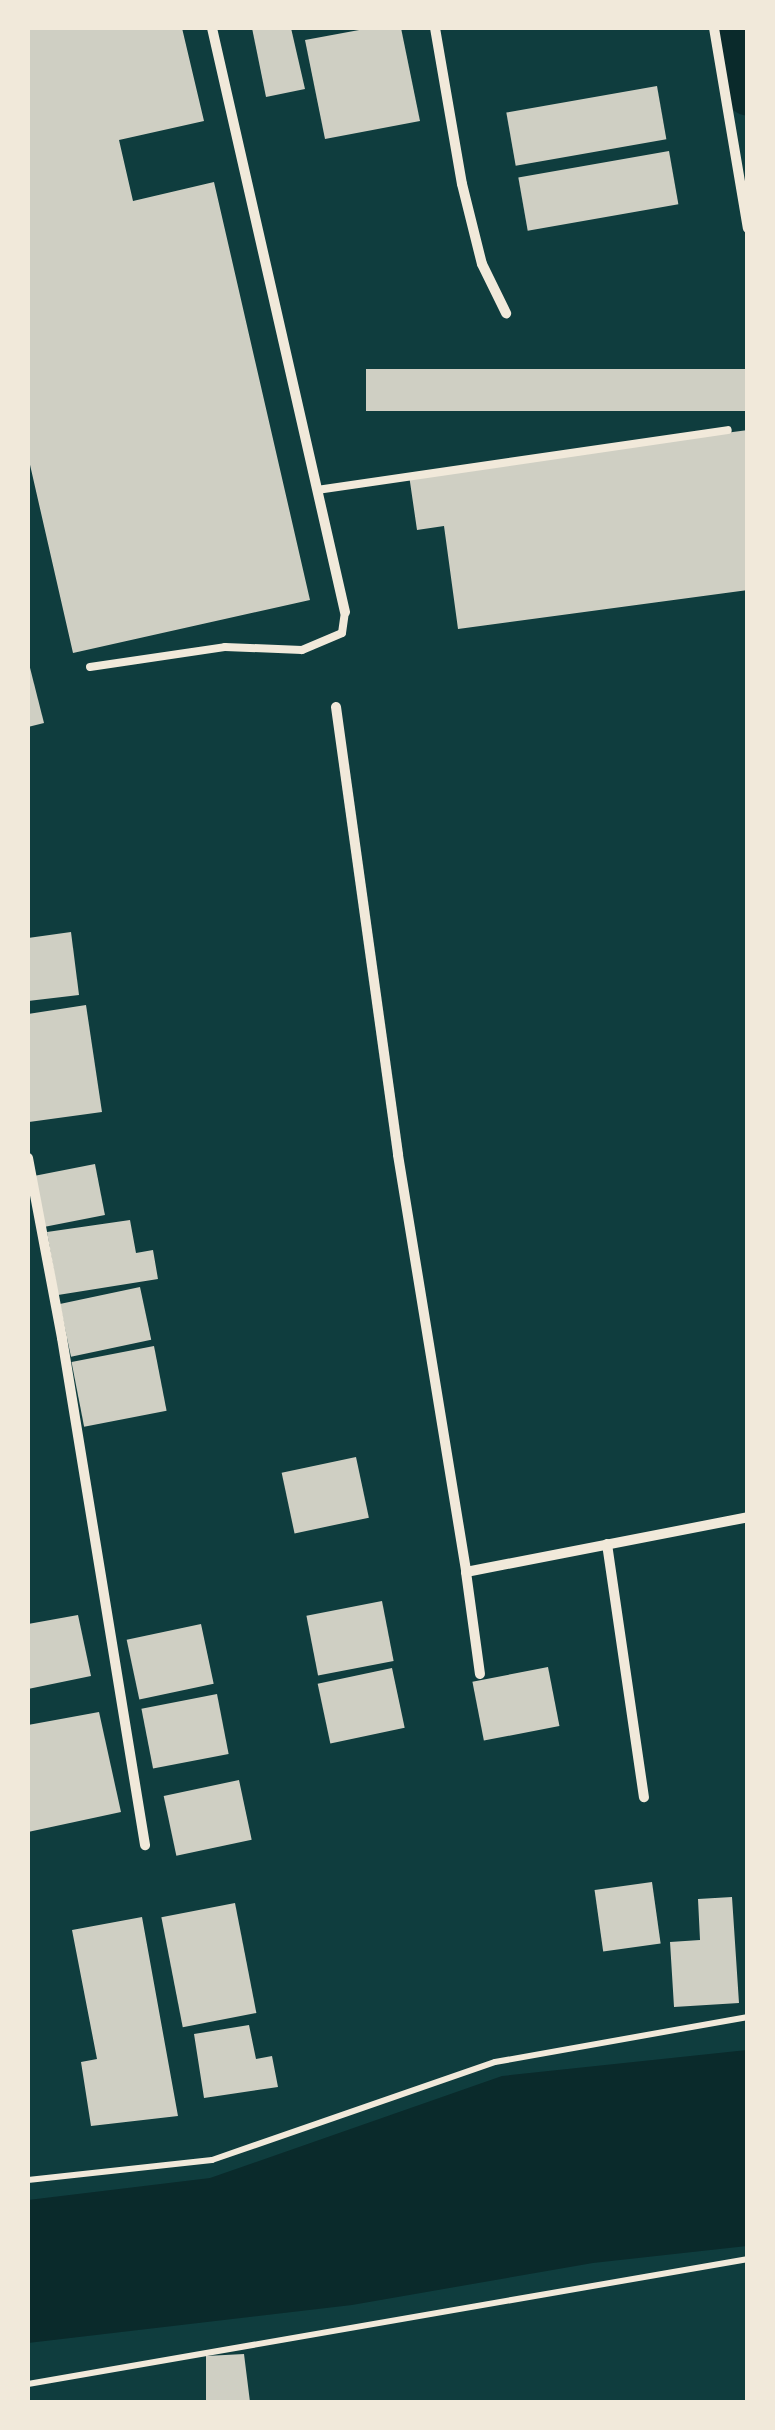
<!DOCTYPE html>
<style>
body{margin:0}
#map{position:relative;width:775px;height:2430px;overflow:hidden;background:#0f3d3e;font-family:Bitter,serif}
div>[style]{position:absolute}
.water>*{inset:0;background:#0a2a2b}
.canal>*{height:45px;margin:-22.5px;padding:0 22.5px;transform-origin:22.5px;border-radius:22.5px;background:#0a2a2b}
.building>*{inset:0;background:#cfcfc3;transform-origin:0 0}
.path>*{height:6px;margin:-3px;padding:0 3px;transform-origin:3px;border-radius:3px;background:#f1e9da}
.service>*{height:8px;margin:-4px;padding:0 4px;transform-origin:4px;border-radius:4px;background:#f1e9da}
.minor>*{height:10px;margin:-5px;padding:0 5px;transform-origin:5px;border-radius:5px;background:#f1e9da}
span{translate:-50% -50%;white-space:nowrap;text-align:center;line-height:1.15;-webkit-text-stroke:10px #f1e9da;paint-order:stroke}
.frame{position:absolute;inset:0;border:30px solid #f1e9da;pointer-events:none}
</style>
<div id="map">
<div class="water">
<i style="clip-path:polygon(747px 2050px,747px 2246px,593px 2263px,352px 2305px,28px 2343px,28px 2200px,210px 2178px,502px 2076px)"></i>
</div>
<div class="canal">
<i style="left:735px;top:28px;width:66px;rotate:78.7deg"></i>
</div>
<div class="building">
<i style="clip-path:polygon(28px 28px,182px 28px,204px 121px,119px 140px,133px 201px,214px 182px,310px 600px,73px 653px,28px 456px)"></i>
<i style="clip-path:polygon(252px 28px,291px 28px,305px 89px,266px 97px)"></i>
<i style="clip-path:polygon(370px 28px,401px 28px,420px 121px,325px 139px,305px 40px)"></i>
<i style="left:657px;top:86px;width:54px;height:153px;rotate:80deg"></i>
<i style="left:669px;top:151px;width:54px;height:153px;rotate:80deg"></i>
<i style="left:748px;top:369px;width:42px;height:382px;rotate:90deg"></i>
<i style="clip-path:polygon(748px 430px,748px 590px,458px 629px,444px 526px,417px 530px,409px 475px)"></i>
<i style="clip-path:polygon(28px 660px,44px 723px,28px 727px)"></i>
<i style="clip-path:polygon(71px 932px,79px 995px,28px 1001px,28px 938px)"></i>
<i style="clip-path:polygon(86px 1005px,102px 1112px,29px 1122px,28px 1014px)"></i>
<i style="left:95px;top:1164px;width:52px;height:61px;rotate:79deg"></i>
<i style="clip-path:polygon(130px 1220px,136px 1253px,153px 1250px,158px 1279px,58px 1295px,47px 1232px)"></i>
<i style="left:140px;top:1287px;width:54px;height:82px;rotate:78deg"></i>
<i style="left:154px;top:1346px;width:66px;height:84px;rotate:79deg"></i>
<i style="left:356px;top:1457px;width:62px;height:76px;rotate:78deg"></i>
<i style="left:382px;top:1601px;width:61px;height:77px;rotate:79deg"></i>
<i style="clip-path:polygon(78px 1615px,91px 1676px,28px 1689px,28px 1624px)"></i>
<i style="left:201px;top:1624px;width:61px;height:76px;rotate:78deg"></i>
<i style="left:548px;top:1667px;width:60px;height:77px;rotate:79deg"></i>
<i style="left:392px;top:1668px;width:61px;height:76px;rotate:78deg"></i>
<i style="left:217px;top:1694px;width:61px;height:77px;rotate:79deg"></i>
<i style="clip-path:polygon(99px 1712px,121px 1812px,28px 1832px,28px 1725px)"></i>
<i style="left:239px;top:1780px;width:61px;height:77px;rotate:78deg"></i>
<i style="left:652px;top:1882px;width:62px;height:58px;rotate:82deg"></i>
<i style="clip-path:polygon(732px 1897px,739px 2003px,674px 2007px,670px 1942px,700px 1940px,698px 1899px)"></i>
<i style="left:235px;top:1903px;width:112px;height:75px;rotate:79deg"></i>
<i style="clip-path:polygon(142px 1917px,178px 2116px,91px 2126px,81px 2062px,97px 2059px,72px 1930px)"></i>
<i style="clip-path:polygon(249px 2025px,256px 2059px,272px 2056px,278px 2087px,204px 2098px,194px 2034px)"></i>
<i style="clip-path:polygon(244px 2354px,250px 2402px,206px 2402px,206px 2356px)"></i>
</div>
<div class="path">
<i style="left:28px;top:2180px;width:185px;rotate:-6.2deg"></i>
<i style="left:212px;top:2160px;width:299px;rotate:-19.1deg"></i>
<i style="left:495px;top:2062px;width:257px;rotate:-10.1deg"></i>
<i style="left:28px;top:2384px;width:731px;rotate:-9.85deg"></i>
</div>
<div class="service">
<i style="left:317px;top:490px;width:415px;rotate:-8.3deg"></i>
<i style="left:90px;top:667px;width:136px;rotate:-8.4deg"></i>
<i style="left:225px;top:647px;width:77px;rotate:2.2deg"></i>
<i style="left:302px;top:650px;width:43px;rotate:-23deg"></i>
<i style="left:342px;top:633px;width:21px;rotate:-82deg"></i>
</div>
<div class="minor">
<i style="left:212px;top:28px;width:599px;rotate:77.17deg"></i>
<i style="left:435px;top:28px;width:158px;rotate:80.2deg"></i>
<i style="left:462px;top:184px;width:82px;rotate:76deg"></i>
<i style="left:482px;top:264px;width:55px;rotate:63.9deg"></i>
<i style="left:714px;top:28px;width:203px;rotate:80.4deg"></i>
<i style="left:336px;top:707px;width:452px;rotate:82.1deg"></i>
<i style="left:398px;top:1155px;width:423px;rotate:80.7deg"></i>
<i style="left:466px;top:1572px;width:287px;rotate:-11deg"></i>
<i style="left:28px;top:1158px;width:183px;rotate:79.3deg"></i>
<i style="left:62px;top:1338px;width:514px;rotate:80.7deg"></i>
<i style="left:607px;top:1544px;width:256px;rotate:81.7deg"></i>
<i style="left:466px;top:1572px;width:103px;rotate:82.2deg"></i>
</div>
<div class="frame"></div>
</div>
